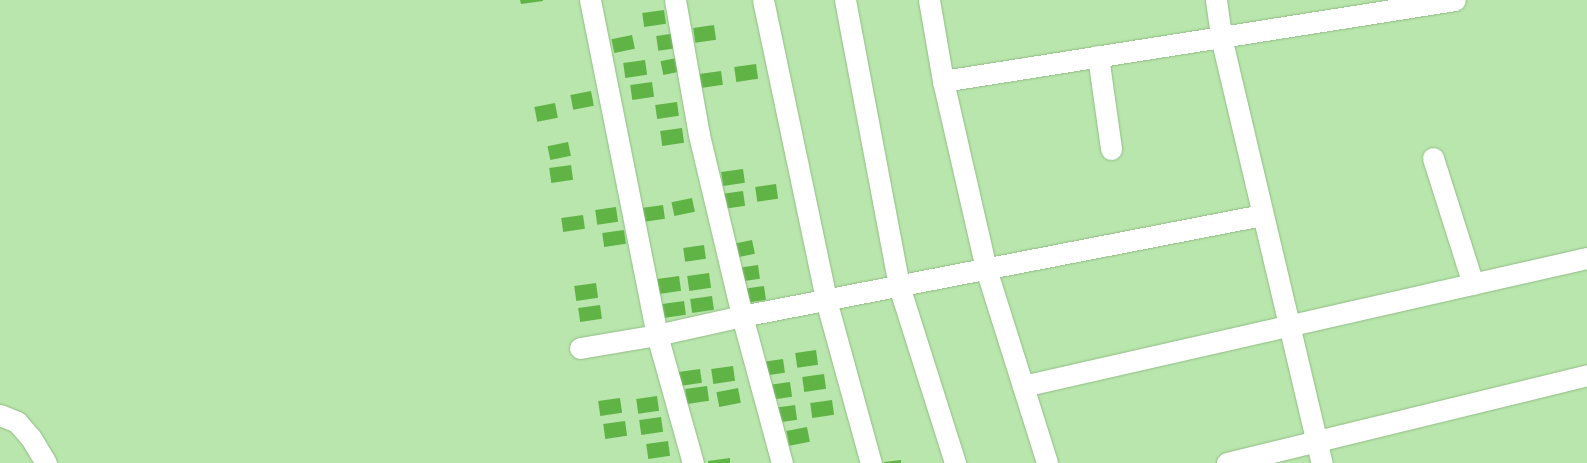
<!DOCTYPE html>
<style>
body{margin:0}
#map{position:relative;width:1587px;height:463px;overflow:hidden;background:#b9e6ac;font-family:Jost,sans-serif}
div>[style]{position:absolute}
.building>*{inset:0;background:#60b446;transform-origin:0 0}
.roads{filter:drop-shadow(0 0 1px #91bd85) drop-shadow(0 0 1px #91bd85)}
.minor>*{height:21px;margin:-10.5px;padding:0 10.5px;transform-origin:10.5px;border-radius:10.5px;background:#fff}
span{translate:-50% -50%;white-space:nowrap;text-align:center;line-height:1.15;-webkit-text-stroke:3px #c6f4b9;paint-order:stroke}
</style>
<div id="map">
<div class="building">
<i style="clip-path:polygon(520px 0,543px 0,543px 1px,521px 4px)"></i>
<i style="left:664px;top:10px;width:14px;height:22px;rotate:82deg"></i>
<i style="left:714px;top:25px;width:15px;height:21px;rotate:82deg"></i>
<i style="left:677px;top:33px;width:15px;height:21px;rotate:82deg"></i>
<i style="left:632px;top:35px;width:14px;height:21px;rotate:78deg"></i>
<i style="left:681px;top:57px;width:14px;height:21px;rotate:78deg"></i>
<i style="left:645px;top:60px;width:15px;height:22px;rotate:82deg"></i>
<i style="left:756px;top:64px;width:15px;height:22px;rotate:82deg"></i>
<i style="left:721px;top:71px;width:14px;height:22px;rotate:82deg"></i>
<i style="left:652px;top:82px;width:15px;height:22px;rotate:82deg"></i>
<i style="left:591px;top:91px;width:15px;height:21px;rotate:79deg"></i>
<i style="left:677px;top:102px;width:14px;height:22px;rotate:82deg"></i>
<i style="left:555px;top:103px;width:15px;height:21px;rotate:79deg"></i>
<i style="left:682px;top:128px;width:15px;height:22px;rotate:82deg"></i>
<i style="left:568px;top:142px;width:14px;height:21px;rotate:78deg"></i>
<i style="left:571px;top:165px;width:15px;height:22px;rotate:82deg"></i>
<i style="left:743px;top:169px;width:14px;height:22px;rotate:82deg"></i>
<i style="left:776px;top:184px;width:15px;height:21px;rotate:82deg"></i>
<i style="left:743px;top:191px;width:15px;height:22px;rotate:82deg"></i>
<i style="left:692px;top:198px;width:14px;height:21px;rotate:78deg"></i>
<i style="left:663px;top:205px;width:14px;height:22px;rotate:82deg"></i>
<i style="left:616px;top:207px;width:15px;height:21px;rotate:82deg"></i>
<i style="left:583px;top:215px;width:14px;height:22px;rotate:82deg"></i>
<i style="left:624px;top:230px;width:14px;height:22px;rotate:82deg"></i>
<i style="left:752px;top:240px;width:14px;height:21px;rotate:78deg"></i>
<i style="left:704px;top:245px;width:14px;height:21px;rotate:82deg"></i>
<i style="left:758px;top:265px;width:14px;height:21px;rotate:82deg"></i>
<i style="left:709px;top:273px;width:15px;height:22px;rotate:82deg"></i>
<i style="left:679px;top:276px;width:15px;height:22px;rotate:82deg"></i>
<i style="left:596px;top:283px;width:15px;height:22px;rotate:82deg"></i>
<i style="left:764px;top:286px;width:14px;height:22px;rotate:82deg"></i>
<i style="left:712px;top:296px;width:14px;height:22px;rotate:82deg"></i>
<i style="left:684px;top:301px;width:14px;height:22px;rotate:82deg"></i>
<i style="left:600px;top:305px;width:14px;height:22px;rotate:82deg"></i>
<i style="left:816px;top:350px;width:15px;height:21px;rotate:82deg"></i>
<i style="left:783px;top:359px;width:14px;height:21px;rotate:82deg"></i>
<i style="left:733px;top:366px;width:15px;height:22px;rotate:82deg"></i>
<i style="left:700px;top:369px;width:14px;height:22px;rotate:82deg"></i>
<i style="left:824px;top:374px;width:15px;height:22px;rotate:82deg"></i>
<i style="left:790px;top:382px;width:15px;height:22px;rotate:82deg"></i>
<i style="left:707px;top:386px;width:15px;height:22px;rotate:82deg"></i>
<i style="left:738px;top:388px;width:15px;height:22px;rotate:79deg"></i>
<i style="left:657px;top:396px;width:15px;height:21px;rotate:82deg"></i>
<i style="left:620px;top:398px;width:15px;height:22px;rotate:82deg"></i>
<i style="left:832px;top:400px;width:15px;height:22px;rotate:82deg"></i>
<i style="left:795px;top:405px;width:15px;height:22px;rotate:82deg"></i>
<i style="left:661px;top:417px;width:15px;height:22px;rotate:82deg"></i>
<i style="left:625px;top:421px;width:15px;height:22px;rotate:82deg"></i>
<i style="left:807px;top:427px;width:15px;height:21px;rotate:79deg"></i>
<i style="left:668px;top:441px;width:15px;height:22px;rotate:82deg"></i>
<i style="clip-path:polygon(730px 458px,730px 463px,708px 463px,708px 461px)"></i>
<i style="clip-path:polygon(901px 460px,901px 463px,884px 463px,884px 462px)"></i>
</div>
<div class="roads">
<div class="minor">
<i style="left:590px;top:0;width:342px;rotate:78.7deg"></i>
<i style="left:657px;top:335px;width:133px;rotate:74.3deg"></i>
<i style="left:675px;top:0;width:137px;rotate:79.9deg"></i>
<i style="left:699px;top:135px;width:186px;rotate:76.6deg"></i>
<i style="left:742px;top:316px;width:152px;rotate:74.8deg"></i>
<i style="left:763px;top:0;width:307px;rotate:78.1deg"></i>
<i style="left:826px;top:300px;width:169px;rotate:74.6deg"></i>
<i style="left:845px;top:0;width:291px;rotate:79.3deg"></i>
<i style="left:899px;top:286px;width:186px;rotate:72.4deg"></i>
<i style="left:929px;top:0;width:82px;rotate:80.2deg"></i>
<i style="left:943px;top:81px;width:193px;rotate:77.1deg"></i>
<i style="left:986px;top:269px;width:203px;rotate:72.5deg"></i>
<i style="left:1216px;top:0;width:37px;rotate:82deg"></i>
<i style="left:1221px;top:37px;width:438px;rotate:76.7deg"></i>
<i style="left:1098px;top:56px;width:94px;rotate:82deg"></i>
<i style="left:943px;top:81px;width:518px;rotate:-8.99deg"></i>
<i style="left:1433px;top:158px;width:132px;rotate:72.4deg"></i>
<i style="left:580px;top:348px;width:78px;rotate:-9.6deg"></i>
<i style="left:657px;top:335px;width:87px;rotate:-12.6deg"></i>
<i style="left:742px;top:316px;width:530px;rotate:-10.99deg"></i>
<i style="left:1023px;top:386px;width:578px;rotate:-12.79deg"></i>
<i style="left:0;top:415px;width:18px;rotate:22deg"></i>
<i style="left:17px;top:422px;width:21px;rotate:49deg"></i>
<i style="left:31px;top:438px;width:29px;rotate:59deg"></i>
<i style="left:1227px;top:463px;width:371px;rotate:-13.7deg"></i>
</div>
</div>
</div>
